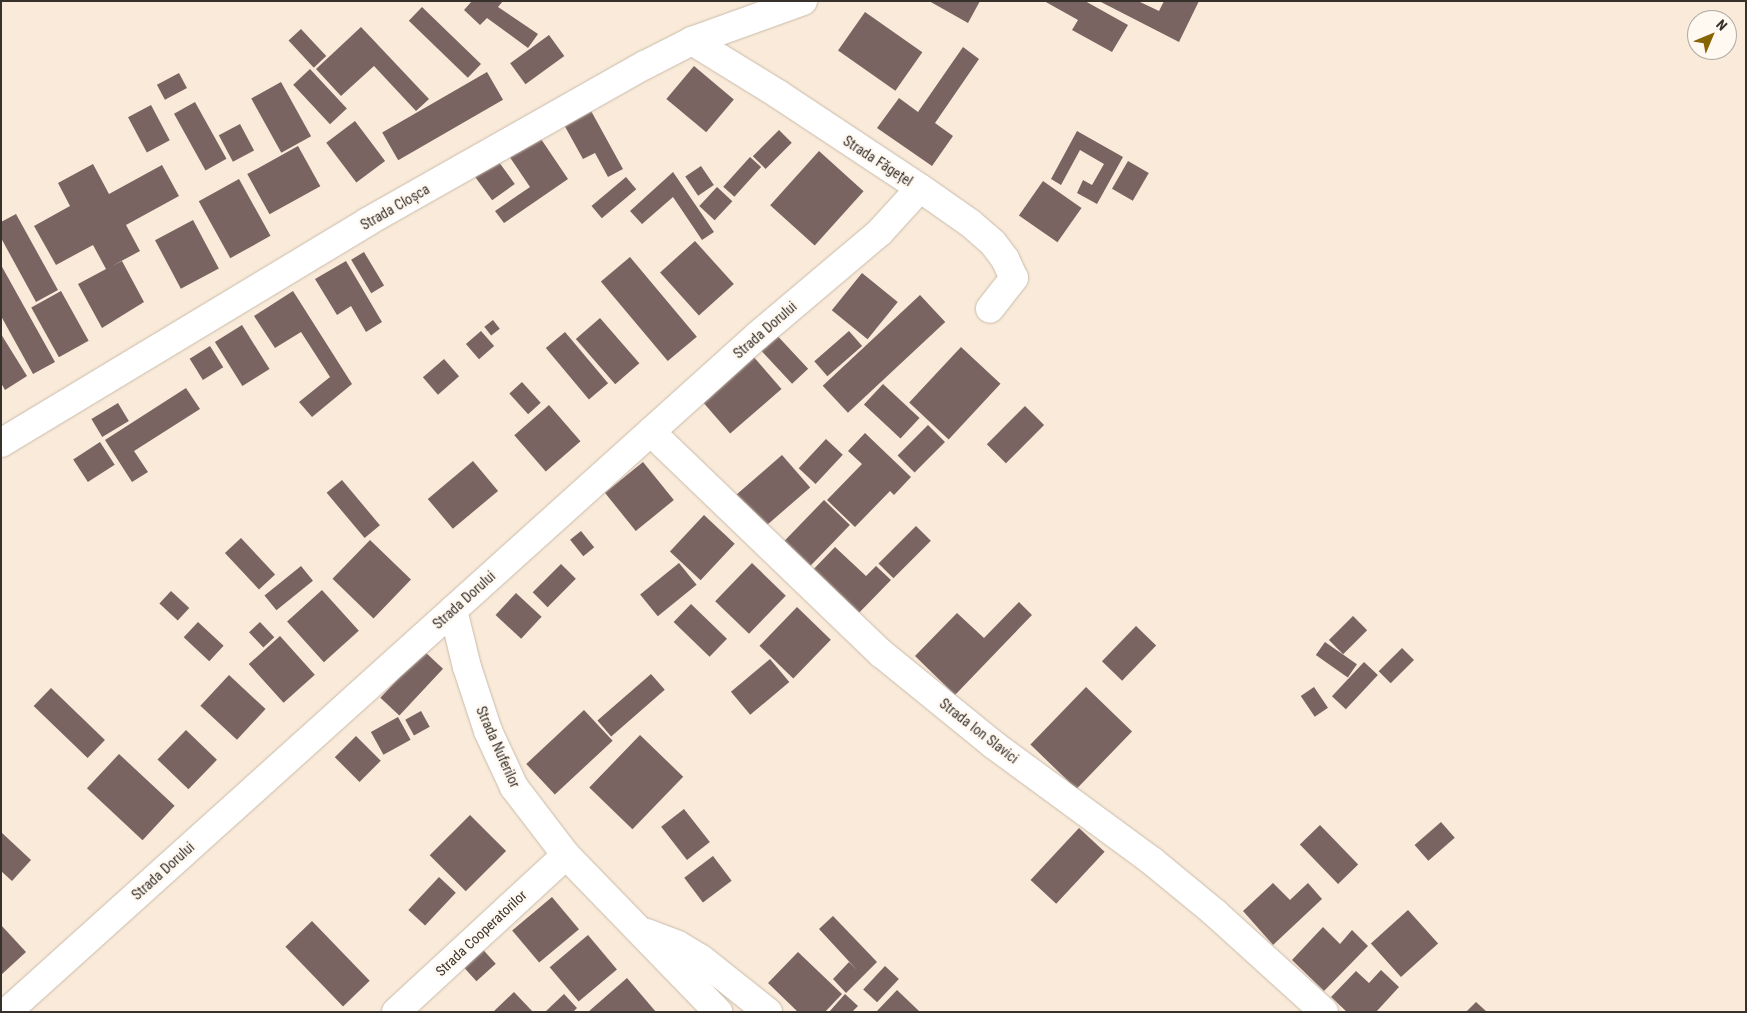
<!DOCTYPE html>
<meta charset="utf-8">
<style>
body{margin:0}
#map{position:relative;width:1747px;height:1013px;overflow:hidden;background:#f9ead9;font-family:"Roboto Condensed",sans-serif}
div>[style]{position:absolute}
.building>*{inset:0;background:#796462;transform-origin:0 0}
.roads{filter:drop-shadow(0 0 1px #c9bbab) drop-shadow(0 0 1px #c9bbab)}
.minor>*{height:28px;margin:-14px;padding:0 14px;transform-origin:14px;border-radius:14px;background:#fff}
span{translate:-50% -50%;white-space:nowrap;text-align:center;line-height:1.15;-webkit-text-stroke:5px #fff9f2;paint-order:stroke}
.street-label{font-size:14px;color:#37312b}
.frame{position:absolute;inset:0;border:2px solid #37312b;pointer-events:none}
.north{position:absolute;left:1687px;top:10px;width:50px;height:50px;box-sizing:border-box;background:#fff9f2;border:1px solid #afa9a2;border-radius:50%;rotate:45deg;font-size:14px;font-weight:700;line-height:20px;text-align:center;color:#37312b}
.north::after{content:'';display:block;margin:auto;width:18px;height:22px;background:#866500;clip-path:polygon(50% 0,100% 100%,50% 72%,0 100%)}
</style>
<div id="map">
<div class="building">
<i style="clip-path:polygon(472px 1px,503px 1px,498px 7px,538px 34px,528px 48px,487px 18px,480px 25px,464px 10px)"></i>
<i style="clip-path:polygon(929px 1px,980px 1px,968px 23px)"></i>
<i style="clip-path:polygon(1044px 1px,1085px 1px,1128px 25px,1112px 52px,1072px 30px,1078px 20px)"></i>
<i style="clip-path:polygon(1099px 1px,1138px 1px,1159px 11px,1164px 1px,1199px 1px,1179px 42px)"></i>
<i style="left:422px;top:7px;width:82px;height:19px;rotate:44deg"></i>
<i style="left:865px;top:12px;width:70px;height:47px;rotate:35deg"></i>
<i style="clip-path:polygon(361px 27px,429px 99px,416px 111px,374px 66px,341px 96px,316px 69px)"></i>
<i style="left:301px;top:29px;width:37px;height:17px;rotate:47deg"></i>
<i style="left:549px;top:35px;width:26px;height:48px;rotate:54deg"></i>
<i style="clip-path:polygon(963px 47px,979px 59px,935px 123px,953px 136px,932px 166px,877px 128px,899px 98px,918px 112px)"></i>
<i style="left:694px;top:66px;width:52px;height:43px;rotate:40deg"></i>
<i style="left:310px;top:69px;width:54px;height:23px;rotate:47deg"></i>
<i style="left:487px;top:72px;width:32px;height:121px;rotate:60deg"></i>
<i style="left:179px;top:73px;width:17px;height:25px;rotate:62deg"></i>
<i style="left:281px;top:82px;width:62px;height:34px;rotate:61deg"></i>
<i style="left:195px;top:102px;width:65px;height:24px;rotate:61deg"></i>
<i style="left:151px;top:105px;width:40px;height:26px;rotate:62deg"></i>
<i style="clip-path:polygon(590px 109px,623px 169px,608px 177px,595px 153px,583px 159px,563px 123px)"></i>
<i style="left:355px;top:121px;width:50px;height:36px;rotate:53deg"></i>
<i style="left:240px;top:124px;width:30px;height:24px;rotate:62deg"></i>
<i style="left:779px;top:130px;width:18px;height:37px;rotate:45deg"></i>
<i style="clip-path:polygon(1077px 131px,1123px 157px,1097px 204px,1077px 193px,1083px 180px,1092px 185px,1104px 164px,1080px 150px,1061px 185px,1051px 179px)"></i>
<i style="clip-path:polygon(539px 136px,568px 179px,504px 223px,495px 211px,530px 187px,509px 156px)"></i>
<i style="left:298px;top:146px;width:46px;height:58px;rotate:61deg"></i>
<i style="left:819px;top:151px;width:60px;height:73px;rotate:42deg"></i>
<i style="left:750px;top:157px;width:15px;height:40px;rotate:42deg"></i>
<i style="left:496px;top:158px;width:32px;height:28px;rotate:54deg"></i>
<i style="left:1128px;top:161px;width:24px;height:32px;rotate:30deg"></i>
<i style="clip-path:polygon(93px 164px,109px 194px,162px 165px,179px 196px,126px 225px,140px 251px,112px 266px,122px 261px,144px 302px,102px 328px,78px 284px,106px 269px,93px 245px,56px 265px,34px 226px,70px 206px,58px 183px)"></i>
<i style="left:701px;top:166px;width:23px;height:19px;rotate:56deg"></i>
<i style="clip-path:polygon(673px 172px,714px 232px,702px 240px,673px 197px,642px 224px,630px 211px)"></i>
<i style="left:626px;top:177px;width:16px;height:45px;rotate:50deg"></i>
<i style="left:239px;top:179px;width:65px;height:46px;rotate:61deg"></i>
<i style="left:1043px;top:181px;width:47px;height:42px;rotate:35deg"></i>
<i style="left:717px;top:187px;width:21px;height:26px;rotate:43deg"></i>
<i style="clip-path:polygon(16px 214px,58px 290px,36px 302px,1px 238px,1px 222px)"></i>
<i style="left:193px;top:220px;width:55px;height:43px;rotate:62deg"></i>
<i style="left:695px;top:241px;width:58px;height:47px;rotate:48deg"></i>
<i style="left:364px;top:252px;width:39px;height:15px;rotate:59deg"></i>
<i style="left:630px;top:257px;width:104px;height:38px;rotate:50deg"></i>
<i style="clip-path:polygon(346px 261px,382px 322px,366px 332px,351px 306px,337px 315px,315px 279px)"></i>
<i style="clip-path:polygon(1px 265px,55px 362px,33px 374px,1px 316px)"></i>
<i style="left:862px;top:273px;width:46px;height:48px;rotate:39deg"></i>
<i style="left:61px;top:291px;width:57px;height:34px;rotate:61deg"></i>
<i style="clip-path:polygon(293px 291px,352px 384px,312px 417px,299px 402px,330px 377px,301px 332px,275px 348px,254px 316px)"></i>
<i style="left:920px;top:295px;width:37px;height:133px;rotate:47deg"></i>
<i style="left:600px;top:318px;width:60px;height:32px;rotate:49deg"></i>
<i style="left:493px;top:320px;width:11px;height:11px;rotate:52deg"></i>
<i style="left:242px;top:325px;width:52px;height:32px;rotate:58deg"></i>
<i style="left:772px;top:330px;width:53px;height:22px;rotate:47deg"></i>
<i style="left:481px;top:331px;width:20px;height:20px;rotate:49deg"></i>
<i style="left:849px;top:331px;width:20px;height:46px;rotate:49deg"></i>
<i style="left:565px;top:332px;width:67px;height:25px;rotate:50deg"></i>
<i style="clip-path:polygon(1px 334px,27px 376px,5px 390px,1px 383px)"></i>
<i style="left:210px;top:346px;width:25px;height:24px;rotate:58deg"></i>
<i style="left:961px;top:347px;width:54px;height:76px;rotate:43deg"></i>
<i style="left:752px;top:355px;width:45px;height:68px;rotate:49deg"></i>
<i style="left:444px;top:359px;width:23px;height:28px;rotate:49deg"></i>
<i style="left:522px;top:382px;width:28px;height:17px;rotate:48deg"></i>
<i style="left:883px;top:384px;width:50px;height:28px;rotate:43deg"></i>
<i style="clip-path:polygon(186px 388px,200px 409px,134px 451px,148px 472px,132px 482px,105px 440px)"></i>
<i style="left:118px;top:403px;width:21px;height:31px;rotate:59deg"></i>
<i style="left:549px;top:405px;width:48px;height:46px;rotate:49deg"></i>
<i style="left:1025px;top:406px;width:27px;height:54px;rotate:45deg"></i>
<i style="left:928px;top:425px;width:24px;height:43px;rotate:45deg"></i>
<i style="clip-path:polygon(865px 433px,911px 477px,894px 495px,890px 491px,855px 527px,827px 500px,862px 464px,848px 451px)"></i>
<i style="left:826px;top:439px;width:23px;height:40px;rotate:43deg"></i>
<i style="left:100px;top:442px;width:27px;height:32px;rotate:57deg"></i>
<i style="left:782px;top:455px;width:43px;height:61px;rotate:49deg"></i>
<i style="left:473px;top:461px;width:39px;height:59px;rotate:50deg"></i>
<i style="left:643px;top:462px;width:49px;height:49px;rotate:51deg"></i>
<i style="left:342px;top:480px;width:59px;height:20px;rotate:50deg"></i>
<i style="left:824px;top:500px;width:36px;height:62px;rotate:44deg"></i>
<i style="left:704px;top:515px;width:42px;height:50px;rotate:43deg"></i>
<i style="left:916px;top:526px;width:21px;height:53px;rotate:45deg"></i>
<i style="left:581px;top:531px;width:21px;height:14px;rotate:51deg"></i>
<i style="left:241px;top:538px;width:50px;height:22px;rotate:47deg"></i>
<i style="left:370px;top:540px;width:57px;height:54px;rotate:44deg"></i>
<i style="clip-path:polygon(835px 547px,866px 576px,876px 566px,891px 580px,853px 619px,808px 575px)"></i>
<i style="left:679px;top:563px;width:28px;height:50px;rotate:51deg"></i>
<i style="left:752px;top:563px;width:47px;height:53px;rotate:44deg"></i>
<i style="left:561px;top:564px;width:21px;height:40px;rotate:45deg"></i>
<i style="left:301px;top:566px;width:19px;height:47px;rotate:51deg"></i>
<i style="left:322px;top:590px;width:55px;height:47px;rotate:48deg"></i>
<i style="left:171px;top:591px;width:25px;height:17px;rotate:43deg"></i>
<i style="left:516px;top:593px;width:35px;height:30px;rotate:43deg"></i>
<i style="clip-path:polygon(1019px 602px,1032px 615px,955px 695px,915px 656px,957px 613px,984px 638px)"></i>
<i style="left:691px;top:604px;width:50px;height:25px;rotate:44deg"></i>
<i style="left:797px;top:607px;width:47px;height:54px;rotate:44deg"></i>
<i style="left:1353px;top:616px;width:20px;height:34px;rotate:45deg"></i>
<i style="left:198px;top:622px;width:35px;height:21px;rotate:43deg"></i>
<i style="left:260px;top:622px;width:21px;height:15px;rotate:47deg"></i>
<i style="left:1136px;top:626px;width:28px;height:49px;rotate:44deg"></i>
<i style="left:280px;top:636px;width:52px;height:42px;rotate:48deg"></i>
<i style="left:1325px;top:642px;width:39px;height:16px;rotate:35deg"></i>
<i style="left:1402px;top:648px;width:17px;height:33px;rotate:45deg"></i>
<i style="left:424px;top:651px;width:26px;height:64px;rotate:43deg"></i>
<i style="left:770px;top:659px;width:30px;height:51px;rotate:50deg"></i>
<i style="left:1364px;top:662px;width:19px;height:47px;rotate:43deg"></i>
<i style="left:651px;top:674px;width:21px;height:71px;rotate:49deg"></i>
<i style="left:229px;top:675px;width:50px;height:42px;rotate:43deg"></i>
<i style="left:1086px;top:687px;width:64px;height:80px;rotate:44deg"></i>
<i style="left:1314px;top:687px;width:25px;height:16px;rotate:56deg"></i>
<i style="left:51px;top:688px;width:75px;height:25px;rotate:44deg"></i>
<i style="left:584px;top:710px;width:42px;height:79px;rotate:47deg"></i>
<i style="left:421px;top:711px;width:18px;height:18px;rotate:61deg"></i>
<i style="left:398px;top:717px;width:26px;height:31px;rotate:61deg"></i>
<i style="left:186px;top:730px;width:43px;height:41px;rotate:44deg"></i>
<i style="left:640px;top:735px;width:60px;height:73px;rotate:44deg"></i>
<i style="left:356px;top:736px;width:35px;height:30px;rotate:45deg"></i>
<i style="left:119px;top:754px;width:76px;height:47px;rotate:43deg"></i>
<i style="left:684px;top:809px;width:42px;height:29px;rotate:52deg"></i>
<i style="left:470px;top:815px;width:51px;height:57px;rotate:45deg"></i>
<i style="left:1441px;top:822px;width:21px;height:35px;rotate:49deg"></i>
<i style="left:1320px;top:825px;width:55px;height:28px;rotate:46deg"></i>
<i style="left:1079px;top:828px;width:35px;height:71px;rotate:43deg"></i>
<i style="clip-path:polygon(1px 832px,31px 860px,12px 881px,1px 871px)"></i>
<i style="left:713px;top:856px;width:31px;height:36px;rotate:53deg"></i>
<i style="left:439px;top:877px;width:23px;height:45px;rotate:43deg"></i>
<i style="clip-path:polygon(1273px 883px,1290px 900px,1308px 883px,1322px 899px,1273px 945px,1243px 911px)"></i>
<i style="left:552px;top:897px;width:42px;height:52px;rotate:50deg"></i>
<i style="left:1408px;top:910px;width:45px;height:50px;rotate:48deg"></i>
<i style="clip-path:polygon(833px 916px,877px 962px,846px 993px,833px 979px,849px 962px,857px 970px,819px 929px)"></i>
<i style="left:312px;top:921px;width:83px;height:37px;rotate:46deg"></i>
<i style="clip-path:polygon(1px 925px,26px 952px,1px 975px)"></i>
<i style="clip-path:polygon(1323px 927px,1340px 944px,1352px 930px,1368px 946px,1324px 991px,1292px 960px)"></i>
<i style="left:588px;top:935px;width:45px;height:50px;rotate:50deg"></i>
<i style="left:477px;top:943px;width:28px;height:26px;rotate:48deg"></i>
<i style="clip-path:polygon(798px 952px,842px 994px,825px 1012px,798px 1012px,768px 983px)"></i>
<i style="left:885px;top:966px;width:19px;height:32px;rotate:43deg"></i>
<i style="clip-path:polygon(1381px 970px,1399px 987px,1376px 1012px,1347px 1012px,1331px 997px,1356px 971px,1369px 983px)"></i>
<i style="clip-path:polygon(627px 978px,656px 1012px,588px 1012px)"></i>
<i style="clip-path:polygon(897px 990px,920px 1012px,877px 1011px)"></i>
<i style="clip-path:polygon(514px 992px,533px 1012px,493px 1012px)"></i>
<i style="clip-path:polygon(564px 994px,577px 1008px,573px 1012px,545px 1012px)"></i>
<i style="clip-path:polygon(845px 994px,858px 1006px,852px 1012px,829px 1012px)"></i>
<i style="clip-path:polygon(1476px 1002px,1487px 1012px,1466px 1012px)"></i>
</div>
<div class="roads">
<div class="minor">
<i style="left:692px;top:41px;width:101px;rotate:31.6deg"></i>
<i style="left:778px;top:94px;width:170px;rotate:33.5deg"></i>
<i style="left:920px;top:188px;width:61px;rotate:35deg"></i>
<i style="left:970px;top:223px;width:30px;rotate:41deg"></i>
<i style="left:993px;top:243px;width:20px;rotate:53deg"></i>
<i style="left:1005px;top:259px;width:21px;rotate:65deg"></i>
<i style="left:1014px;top:278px;width:39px;rotate:128deg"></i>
<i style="left:651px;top:432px;width:320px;rotate:43.9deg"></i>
<i style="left:882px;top:654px;width:144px;rotate:39.1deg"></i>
<i style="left:994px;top:745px;width:196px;rotate:36.3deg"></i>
<i style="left:1152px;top:861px;width:82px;rotate:39.5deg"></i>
<i style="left:1215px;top:913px;width:147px;rotate:42.2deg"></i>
<i style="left:1px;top:443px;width:428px;rotate:-31.1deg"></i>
<i style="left:367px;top:222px;width:319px;rotate:-29.5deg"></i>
<i style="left:645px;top:65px;width:53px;rotate:-27.1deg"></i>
<i style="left:692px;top:41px;width:118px;rotate:-19.8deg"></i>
<i style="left:453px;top:610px;width:59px;rotate:76.2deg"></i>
<i style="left:467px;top:667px;width:67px;rotate:71.8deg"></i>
<i style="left:488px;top:731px;width:62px;rotate:65.1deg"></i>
<i style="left:514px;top:787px;width:86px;rotate:52.6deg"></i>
<i style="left:566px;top:855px;width:219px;rotate:45.9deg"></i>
<i style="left:647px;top:933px;width:33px;rotate:21deg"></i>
<i style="left:678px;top:945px;width:26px;rotate:31deg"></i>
<i style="left:700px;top:958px;width:87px;rotate:38.5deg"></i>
<i style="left:7px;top:1012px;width:1010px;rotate:-42.03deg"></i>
<i style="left:757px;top:336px;width:161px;rotate:-40.2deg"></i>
<i style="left:880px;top:232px;width:59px;rotate:-47.7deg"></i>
<i style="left:396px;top:1012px;width:231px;rotate:-42.7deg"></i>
</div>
</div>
<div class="street-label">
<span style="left:878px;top:161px;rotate:33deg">Strada Făgețel</span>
<span style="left:395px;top:207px;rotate:-30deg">Strada Cloșca</span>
<span style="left:765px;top:330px;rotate:-41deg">Strada Dorului</span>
<span style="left:464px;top:600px;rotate:-42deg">Strada Dorului</span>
<span style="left:979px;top:731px;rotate:38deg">Strada Ion Slavici</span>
<span style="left:498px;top:747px;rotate:66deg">Strada Nuferilor</span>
<span style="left:163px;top:871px;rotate:-42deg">Strada Dorului</span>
<span style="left:481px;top:933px;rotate:-43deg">Strada Cooperatorilor</span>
</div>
<div class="frame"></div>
<div class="north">N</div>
</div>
